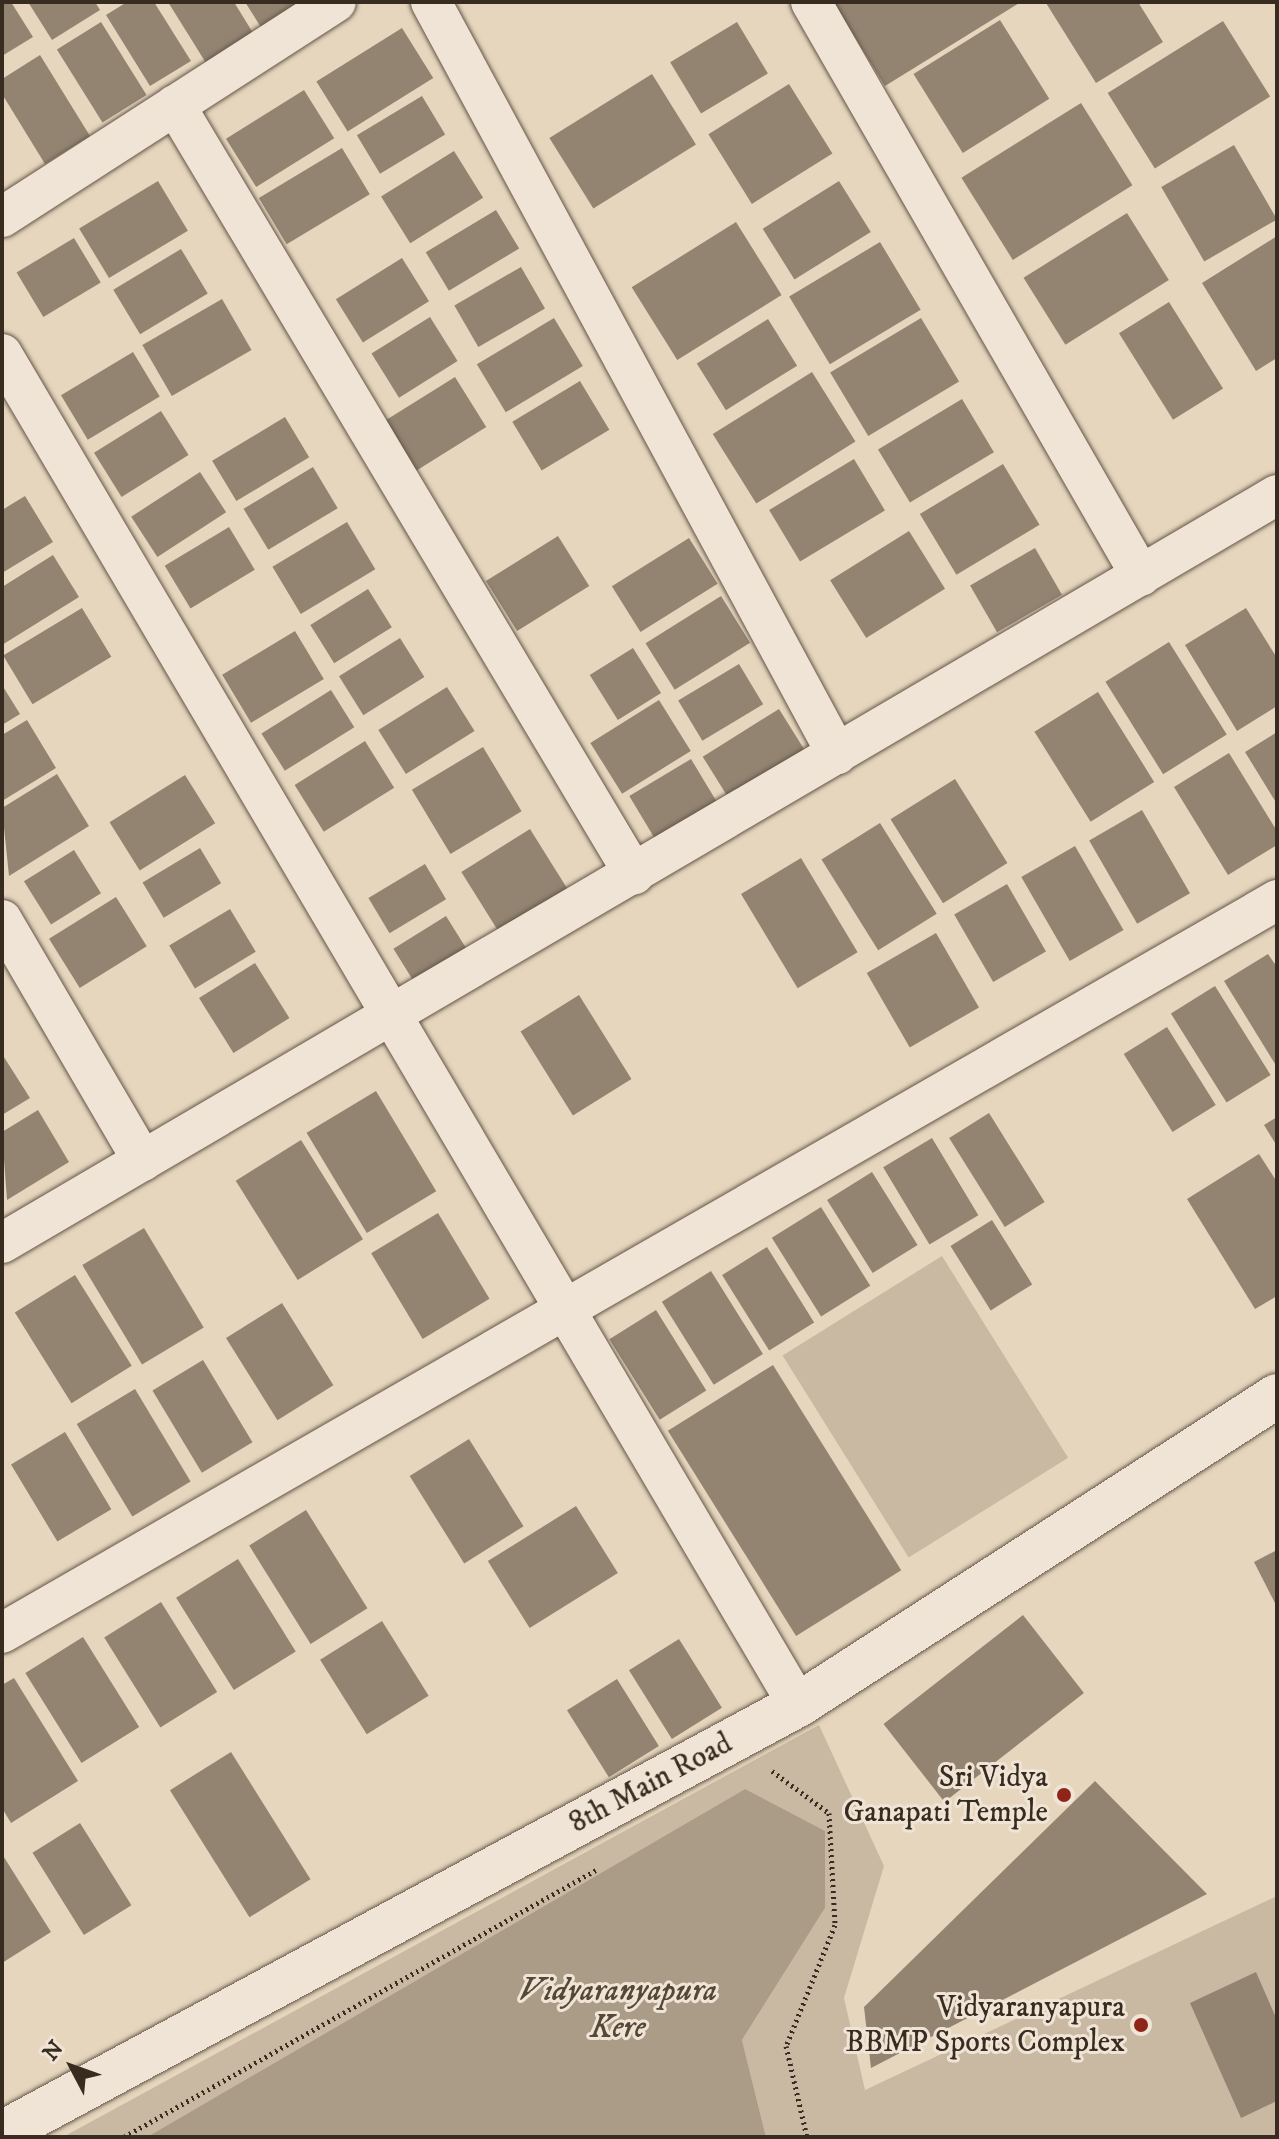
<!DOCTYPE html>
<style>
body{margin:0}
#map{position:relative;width:1279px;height:2139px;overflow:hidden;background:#e7d6be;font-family:"IM FELL DW Pica",serif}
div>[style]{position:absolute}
.green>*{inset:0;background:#c9b9a3;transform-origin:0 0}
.water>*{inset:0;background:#ab9c88}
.building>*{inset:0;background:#938472;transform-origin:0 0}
.path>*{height:5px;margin-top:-2.5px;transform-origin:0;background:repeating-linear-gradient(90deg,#372c1f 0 2px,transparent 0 6px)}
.roads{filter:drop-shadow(0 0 2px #635647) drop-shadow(0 0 2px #635647)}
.street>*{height:40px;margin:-20px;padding:0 20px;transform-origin:20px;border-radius:20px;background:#efe4d5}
.secondary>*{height:44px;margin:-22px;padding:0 22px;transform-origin:22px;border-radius:22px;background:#efe4d5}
.dots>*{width:22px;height:22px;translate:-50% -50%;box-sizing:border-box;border:4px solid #efe4d5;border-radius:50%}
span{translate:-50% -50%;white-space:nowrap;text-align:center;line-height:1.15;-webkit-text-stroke:6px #efe4d5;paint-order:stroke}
.poi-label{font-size:30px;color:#372c1f}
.right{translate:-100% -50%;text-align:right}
.street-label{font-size:30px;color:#372c1f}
.water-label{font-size:32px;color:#544839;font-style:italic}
.frame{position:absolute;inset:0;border:4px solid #372c1f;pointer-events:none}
.north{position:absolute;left:32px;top:2027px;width:80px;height:80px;-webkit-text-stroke:6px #efe4d5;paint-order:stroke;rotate:311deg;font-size:22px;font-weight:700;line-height:32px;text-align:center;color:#372c1f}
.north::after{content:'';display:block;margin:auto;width:28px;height:36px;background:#372c1f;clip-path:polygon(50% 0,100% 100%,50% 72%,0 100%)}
</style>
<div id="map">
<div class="green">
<i style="left:942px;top:1256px;width:238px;height:188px;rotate:58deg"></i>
<i style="clip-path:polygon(819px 1725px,884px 1866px,844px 1998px,865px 2090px,1277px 1896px,1277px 2137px,766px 2137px,742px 2040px,825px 1908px,745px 1789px,147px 2137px,63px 2137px)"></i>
</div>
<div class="water">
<i style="clip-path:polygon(745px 1789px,825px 1831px,825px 1908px,742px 2040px,766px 2137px,147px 2137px)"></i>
</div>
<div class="building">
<i style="clip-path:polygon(2px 2px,11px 2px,33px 37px,2px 56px)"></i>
<i style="clip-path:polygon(28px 2px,95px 2px,100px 10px,52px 40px)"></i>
<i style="clip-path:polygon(127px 2px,154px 2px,191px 61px,150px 86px,106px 15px)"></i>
<i style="clip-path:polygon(168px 2px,234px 2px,253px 33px,206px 63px)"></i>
<i style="clip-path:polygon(245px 2px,313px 2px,266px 35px)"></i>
<i style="clip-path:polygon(833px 2px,1021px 2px,885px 86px)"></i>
<i style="clip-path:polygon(1138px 2px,1163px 42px,1096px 83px,1046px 3px)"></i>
<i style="left:1000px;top:20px;width:93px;height:102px;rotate:58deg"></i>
<i style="left:1223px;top:21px;width:89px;height:136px;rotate:58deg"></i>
<i style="left:101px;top:22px;width:86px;height:52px;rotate:58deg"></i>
<i style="left:737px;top:22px;width:60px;height:78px;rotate:59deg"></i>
<i style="left:402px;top:28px;width:59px;height:101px;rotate:58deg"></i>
<i style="clip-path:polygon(40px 55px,90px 136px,45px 164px,2px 94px,2px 79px)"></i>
<i style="left:652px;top:74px;width:83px;height:121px;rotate:58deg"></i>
<i style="left:789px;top:84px;width:82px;height:95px;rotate:58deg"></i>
<i style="left:304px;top:90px;width:57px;height:92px;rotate:58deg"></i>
<i style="left:422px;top:96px;width:45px;height:76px;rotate:59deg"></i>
<i style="left:1081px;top:103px;width:97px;height:141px;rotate:58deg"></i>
<i style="left:1234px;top:145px;width:86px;height:84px;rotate:60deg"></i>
<i style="left:342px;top:148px;width:54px;height:97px;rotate:59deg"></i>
<i style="left:454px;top:151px;width:55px;height:86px;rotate:58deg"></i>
<i style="left:158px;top:181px;width:58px;height:92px;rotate:59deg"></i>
<i style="left:839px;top:181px;width:60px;height:90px;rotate:58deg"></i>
<i style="left:496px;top:210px;width:45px;height:82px;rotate:59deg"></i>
<i style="left:1127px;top:213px;width:79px;height:122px;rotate:58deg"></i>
<i style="left:736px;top:222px;width:86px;height:123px;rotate:58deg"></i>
<i style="clip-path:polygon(1277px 236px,1277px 358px,1256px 371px,1202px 283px)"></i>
<i style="left:74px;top:238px;width:52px;height:67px;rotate:59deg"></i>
<i style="left:880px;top:242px;width:79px;height:106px;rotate:59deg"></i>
<i style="left:181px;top:249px;width:52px;height:79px;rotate:59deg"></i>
<i style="left:402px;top:258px;width:51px;height:78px;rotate:58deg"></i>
<i style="left:521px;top:267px;width:48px;height:77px;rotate:60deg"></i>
<i style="left:222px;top:299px;width:59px;height:92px;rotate:60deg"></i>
<i style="left:1169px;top:302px;width:102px;height:59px;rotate:58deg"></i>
<i style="left:430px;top:317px;width:52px;height:69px;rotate:58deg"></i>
<i style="left:554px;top:318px;width:56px;height:90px;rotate:59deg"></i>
<i style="left:921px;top:318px;width:74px;height:106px;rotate:59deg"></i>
<i style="left:768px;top:319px;width:55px;height:84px;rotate:58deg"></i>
<i style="left:133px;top:352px;width:52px;height:84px;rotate:59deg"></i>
<i style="left:812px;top:372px;width:82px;height:117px;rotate:58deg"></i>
<i style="left:455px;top:377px;width:59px;height:85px;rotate:58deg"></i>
<i style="left:580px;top:381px;width:57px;height:79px;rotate:59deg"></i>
<i style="left:962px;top:399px;width:62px;height:98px;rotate:59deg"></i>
<i style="left:161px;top:411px;width:52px;height:79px;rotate:58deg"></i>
<i style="left:285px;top:417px;width:47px;height:85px;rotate:59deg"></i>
<i style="left:854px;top:459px;width:60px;height:99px;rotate:59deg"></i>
<i style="left:1003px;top:464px;width:71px;height:97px;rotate:59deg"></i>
<i style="left:313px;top:467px;width:48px;height:81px;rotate:59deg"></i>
<i style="left:200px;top:472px;width:48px;height:82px;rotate:57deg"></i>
<i style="clip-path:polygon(25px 496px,53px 542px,2px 573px,2px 510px)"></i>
<i style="left:347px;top:522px;width:55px;height:87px;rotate:59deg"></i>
<i style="left:229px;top:527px;width:50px;height:75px;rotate:59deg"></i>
<i style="left:909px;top:531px;width:68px;height:93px;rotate:58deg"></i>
<i style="left:558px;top:536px;width:59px;height:85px;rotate:58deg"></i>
<i style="left:689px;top:538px;width:54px;height:91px;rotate:58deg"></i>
<i style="left:1035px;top:548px;width:54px;height:75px;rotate:60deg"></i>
<i style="clip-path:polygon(53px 555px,79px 597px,2px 645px,2px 587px)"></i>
<i style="left:368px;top:589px;width:45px;height:68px;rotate:58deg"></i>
<i style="left:721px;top:596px;width:55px;height:89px;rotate:58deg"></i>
<i style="left:82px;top:608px;width:57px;height:92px;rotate:59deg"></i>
<i style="clip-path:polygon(1246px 608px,1277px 658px,1277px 706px,1237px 731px,1185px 645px)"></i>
<i style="left:295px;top:631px;width:56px;height:85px;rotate:59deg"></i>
<i style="left:400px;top:638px;width:46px;height:72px;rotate:58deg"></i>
<i style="left:1169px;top:642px;width:109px;height:75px;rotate:58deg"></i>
<i style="left:633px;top:648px;width:53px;height:51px;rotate:58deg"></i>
<i style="left:739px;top:664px;width:47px;height:71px;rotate:59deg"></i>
<i style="clip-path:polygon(2px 685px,20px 714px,2px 725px)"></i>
<i style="left:447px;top:687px;width:52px;height:81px;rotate:58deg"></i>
<i style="left:331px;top:690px;width:44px;height:82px;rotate:58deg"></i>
<i style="left:1098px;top:692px;width:106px;height:75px;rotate:58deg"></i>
<i style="left:659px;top:700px;width:60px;height:81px;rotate:58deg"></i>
<i style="left:779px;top:709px;width:59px;height:90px;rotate:58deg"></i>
<i style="clip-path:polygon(27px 720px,56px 768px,2px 801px,2px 735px)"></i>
<i style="clip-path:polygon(1277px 732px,1277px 804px,1245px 752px)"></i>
<i style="left:365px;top:741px;width:55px;height:83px;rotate:58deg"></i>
<i style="left:483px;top:747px;width:75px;height:83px;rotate:59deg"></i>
<i style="clip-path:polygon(1229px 753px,1277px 831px,1277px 845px,1228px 875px,1174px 787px)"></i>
<i style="left:691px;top:759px;width:57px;height:72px;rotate:59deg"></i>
<i style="clip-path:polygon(57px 774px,89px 826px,9px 876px,2px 808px)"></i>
<i style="left:185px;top:775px;width:57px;height:89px;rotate:58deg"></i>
<i style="left:955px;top:779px;width:99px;height:76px;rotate:58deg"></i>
<i style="left:1142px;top:810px;width:96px;height:61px;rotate:60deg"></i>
<i style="left:880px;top:823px;width:107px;height:69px;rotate:58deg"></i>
<i style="left:530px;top:829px;width:75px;height:81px;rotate:58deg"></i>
<i style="left:1075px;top:846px;width:97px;height:62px;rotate:60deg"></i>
<i style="left:200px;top:848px;width:41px;height:67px;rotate:59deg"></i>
<i style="left:74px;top:850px;width:51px;height:59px;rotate:58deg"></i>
<i style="left:801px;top:858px;width:110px;height:70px;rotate:59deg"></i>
<i style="left:425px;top:864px;width:41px;height:66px;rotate:59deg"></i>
<i style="left:1007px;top:884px;width:78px;height:61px;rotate:60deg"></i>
<i style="left:116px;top:897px;width:58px;height:79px;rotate:58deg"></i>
<i style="left:230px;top:909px;width:50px;height:71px;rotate:59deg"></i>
<i style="left:446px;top:916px;width:44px;height:62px;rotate:58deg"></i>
<i style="left:936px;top:933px;width:86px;height:80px;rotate:60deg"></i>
<i style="clip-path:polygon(1268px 954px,1277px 967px,1277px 1067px,1224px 981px)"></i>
<i style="left:255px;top:963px;width:65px;height:66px;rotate:58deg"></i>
<i style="left:1215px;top:986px;width:105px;height:52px;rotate:58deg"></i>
<i style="left:579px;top:995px;width:99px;height:69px;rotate:58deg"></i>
<i style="left:1167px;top:1027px;width:92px;height:51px;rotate:58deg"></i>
<i style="clip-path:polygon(2px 1054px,30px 1098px,2px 1115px)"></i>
<i style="left:376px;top:1091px;width:117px;height:81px;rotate:59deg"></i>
<i style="clip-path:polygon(38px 1110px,69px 1162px,7px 1200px,2px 1132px)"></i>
<i style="left:989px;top:1113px;width:105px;height:47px;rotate:58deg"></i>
<i style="clip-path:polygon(1277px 1117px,1277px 1146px,1264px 1125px)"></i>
<i style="left:932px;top:1138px;width:90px;height:57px;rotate:59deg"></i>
<i style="left:301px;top:1140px;width:117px;height:77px;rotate:58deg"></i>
<i style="clip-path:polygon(1259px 1154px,1277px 1182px,1277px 1296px,1255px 1309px,1187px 1199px)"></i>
<i style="left:872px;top:1172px;width:86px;height:53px;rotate:58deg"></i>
<i style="left:821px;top:1207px;width:93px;height:58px;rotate:58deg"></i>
<i style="left:438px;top:1213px;width:100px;height:78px;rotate:59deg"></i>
<i style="left:992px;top:1220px;width:76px;height:49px;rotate:58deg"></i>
<i style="left:144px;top:1228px;width:116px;height:72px;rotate:59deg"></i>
<i style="left:767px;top:1247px;width:89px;height:53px;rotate:58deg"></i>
<i style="left:711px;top:1271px;width:98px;height:58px;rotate:58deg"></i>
<i style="left:75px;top:1275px;width:107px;height:71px;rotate:58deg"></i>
<i style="left:282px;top:1303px;width:97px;height:66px;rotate:58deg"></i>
<i style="left:656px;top:1310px;width:95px;height:55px;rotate:58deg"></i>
<i style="left:203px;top:1360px;width:96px;height:59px;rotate:59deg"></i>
<i style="left:773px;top:1365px;width:242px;height:124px;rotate:58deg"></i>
<i style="left:135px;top:1389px;width:108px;height:68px;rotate:59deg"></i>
<i style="left:65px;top:1432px;width:90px;height:63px;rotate:59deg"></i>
<i style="left:469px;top:1439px;width:103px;height:70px;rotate:58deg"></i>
<i style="left:576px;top:1506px;width:79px;height:104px;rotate:58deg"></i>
<i style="left:306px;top:1510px;width:116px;height:67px;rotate:58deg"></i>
<i style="clip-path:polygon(1277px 1550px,1277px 1607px,1254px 1562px)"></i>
<i style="left:238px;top:1559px;width:109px;height:73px;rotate:58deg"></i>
<i style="left:161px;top:1602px;width:106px;height:67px;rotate:58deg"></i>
<i style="left:1023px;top:1615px;width:99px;height:177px;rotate:52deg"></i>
<i style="left:382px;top:1621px;width:88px;height:73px;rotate:58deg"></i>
<i style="left:83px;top:1637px;width:106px;height:68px;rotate:58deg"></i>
<i style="left:679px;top:1639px;width:81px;height:59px;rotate:58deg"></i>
<i style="clip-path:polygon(14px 1678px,78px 1781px,11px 1823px,2px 1808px,2px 1685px)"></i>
<i style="left:617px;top:1679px;width:79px;height:59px;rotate:58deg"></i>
<i style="left:231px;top:1752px;width:150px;height:72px;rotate:58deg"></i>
<i style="clip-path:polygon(1095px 1781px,1207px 1894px,871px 2068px,864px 2007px)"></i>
<i style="left:80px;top:1823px;width:97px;height:56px;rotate:58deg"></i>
<i style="clip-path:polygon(2px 1854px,51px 1932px,2px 1963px)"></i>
<i style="clip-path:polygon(1256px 1972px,1277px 2020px,1277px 2101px,1241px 2118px,1190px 2003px)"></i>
</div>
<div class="path">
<i style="left:772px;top:1771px;width:71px;rotate:36.4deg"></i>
<i style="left:829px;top:1813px;width:112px;rotate:86.9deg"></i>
<i style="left:835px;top:1925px;width:131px;rotate:112deg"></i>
<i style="left:786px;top:2046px;width:93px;rotate:77deg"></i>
<i style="left:124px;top:2137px;width:542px;rotate:-29.5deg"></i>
</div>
<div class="roads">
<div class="street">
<i style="left:431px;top:2px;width:855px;rotate:61.64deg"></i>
<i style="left:811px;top:2px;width:662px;rotate:60.1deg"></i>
<i style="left:175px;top:105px;width:896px;rotate:59.17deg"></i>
<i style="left:2px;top:217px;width:397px;rotate:-32.8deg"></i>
<i style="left:2px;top:354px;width:1568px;rotate:59.49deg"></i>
<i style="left:2px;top:920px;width:279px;rotate:59.7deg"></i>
<i style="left:2px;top:1243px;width:1478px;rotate:-30.4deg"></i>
<i style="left:2px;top:1633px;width:1471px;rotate:-29.89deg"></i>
</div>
<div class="secondary">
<i style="left:2px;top:2133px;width:904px;rotate:-28.27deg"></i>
<i style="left:798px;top:1705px;width:570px;rotate:-32.83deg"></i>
</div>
</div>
<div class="dots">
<i style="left:1064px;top:1795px;background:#8f2418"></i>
<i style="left:1141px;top:2025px;background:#8f2418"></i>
</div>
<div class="poi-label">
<span class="right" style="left:1048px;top:1795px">Sri Vidya<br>Ganapati Temple</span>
<span class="right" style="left:1125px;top:2025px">Vidyaranyapura<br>BBMP Sports Complex</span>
</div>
<div class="street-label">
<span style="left:651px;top:1784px;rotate:-28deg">8th Main Road</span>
</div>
<div class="water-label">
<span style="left:618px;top:2010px">Vidyaranyapura<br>Kere</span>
</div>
<div class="frame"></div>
<div class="north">N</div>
</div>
